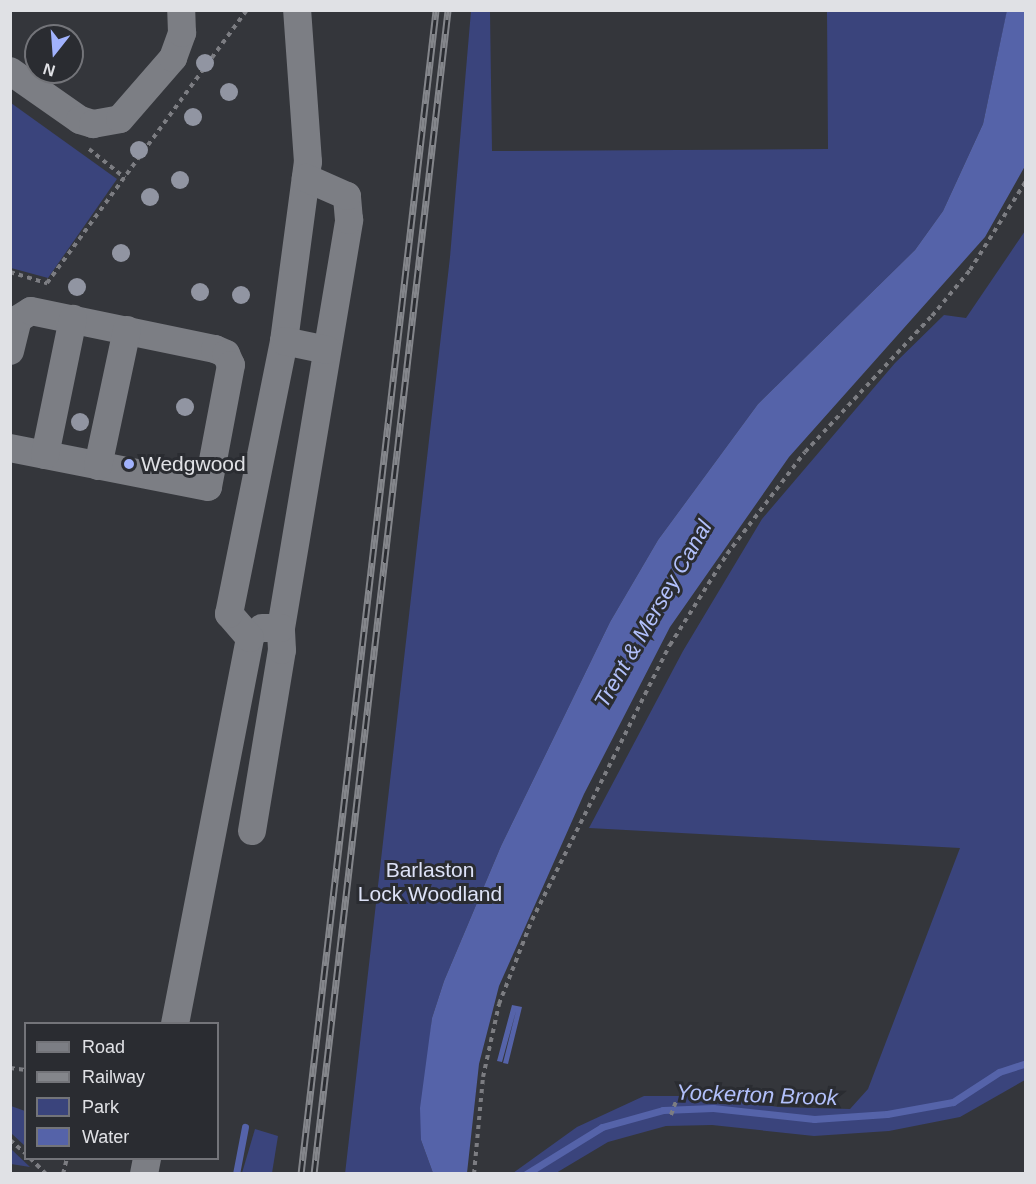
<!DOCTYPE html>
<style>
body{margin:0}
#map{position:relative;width:1036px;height:1184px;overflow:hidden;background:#34363b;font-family:Helvetica,sans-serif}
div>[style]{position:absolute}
.green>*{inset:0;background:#3a447c}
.water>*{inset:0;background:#5563a9}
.stream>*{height:7px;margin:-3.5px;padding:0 3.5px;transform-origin:3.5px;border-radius:3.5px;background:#5563a9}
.path>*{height:4px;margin-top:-2px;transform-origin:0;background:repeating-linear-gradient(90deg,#7c7d82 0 4.5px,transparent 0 9px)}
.minor>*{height:28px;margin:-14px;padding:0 14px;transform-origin:14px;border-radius:14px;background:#7c7e84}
.rail>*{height:7px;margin-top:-3.5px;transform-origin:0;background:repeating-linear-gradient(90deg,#2a2c31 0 14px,#84868b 0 28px);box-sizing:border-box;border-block:2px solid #84868b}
.trees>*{width:18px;height:18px;margin:-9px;border-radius:50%;background:#9195a2}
.dots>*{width:16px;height:16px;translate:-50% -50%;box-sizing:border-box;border:3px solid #2a2c31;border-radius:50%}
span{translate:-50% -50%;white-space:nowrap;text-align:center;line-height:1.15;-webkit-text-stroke:6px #2a2c31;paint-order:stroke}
.poi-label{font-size:21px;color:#e0e1e5}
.left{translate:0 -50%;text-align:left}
.park-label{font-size:21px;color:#dde2f7}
.water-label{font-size:22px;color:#b2c0fb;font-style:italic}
.frame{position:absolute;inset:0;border:12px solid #e0e1e5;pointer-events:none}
.legend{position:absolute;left:24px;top:1022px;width:195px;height:138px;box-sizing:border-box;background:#2a2c31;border:2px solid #737479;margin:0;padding:8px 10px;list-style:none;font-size:18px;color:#e0e1e5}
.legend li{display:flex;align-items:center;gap:12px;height:30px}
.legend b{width:30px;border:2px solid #737479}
.north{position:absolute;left:24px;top:24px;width:60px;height:60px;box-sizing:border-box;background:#2a2c31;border:2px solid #737479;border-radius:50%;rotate:197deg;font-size:16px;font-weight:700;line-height:24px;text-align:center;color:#e0e1e5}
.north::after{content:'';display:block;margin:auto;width:21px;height:27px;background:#a1b2fd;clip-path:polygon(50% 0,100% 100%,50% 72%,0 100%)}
</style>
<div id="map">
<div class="green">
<i style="clip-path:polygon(471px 11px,490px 11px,492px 151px,828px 149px,827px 11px,1007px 11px,983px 124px,943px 211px,915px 250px,758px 404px,658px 540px,610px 622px,501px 846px,444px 981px,432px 1018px,421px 1140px,433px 1173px,345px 1174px,450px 257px)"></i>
<i style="clip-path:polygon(11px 103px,117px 179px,48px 278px,11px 268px)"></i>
<i style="clip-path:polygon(1025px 231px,1025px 1080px,960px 1117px,889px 1131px,814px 1136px,712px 1125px,666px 1126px,608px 1142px,556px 1173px,513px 1173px,577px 1127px,644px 1096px,709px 1096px,778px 1107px,850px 1109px,868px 1089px,960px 848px,589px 828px,683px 651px,762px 519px,895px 363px,944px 315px,966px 318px)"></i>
<i style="clip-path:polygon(11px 1106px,25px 1111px,25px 1146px,11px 1133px)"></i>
<i style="clip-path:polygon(255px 1129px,278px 1136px,272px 1173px,242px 1173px)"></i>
<i style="clip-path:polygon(10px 1149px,11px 1149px,30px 1167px,11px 1164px)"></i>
</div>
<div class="water">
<i style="clip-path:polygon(1007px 10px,1025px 11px,1025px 166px,985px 237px,789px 457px,670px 627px,584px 794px,499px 986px,479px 1064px,467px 1173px,433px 1173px,421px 1140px,420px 1108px,432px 1018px,444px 981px,501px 846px,610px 622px,658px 540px,758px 404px,915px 250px,943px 211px,983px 124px)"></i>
<i style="clip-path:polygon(512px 1005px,522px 1007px,508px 1064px,503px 1063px,516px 1011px,502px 1062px,497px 1061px)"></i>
</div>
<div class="stream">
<i style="left:236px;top:1174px;width:48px;rotate:-79.2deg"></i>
<i style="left:526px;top:1174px;width:89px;rotate:-31.7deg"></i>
<i style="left:602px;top:1127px;width:63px;rotate:-15.6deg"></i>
<i style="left:663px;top:1110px;width:50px;rotate:-2.3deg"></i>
<i style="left:713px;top:1108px;width:102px;rotate:6.2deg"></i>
<i style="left:814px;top:1119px;width:73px;rotate:-3.9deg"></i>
<i style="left:887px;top:1114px;width:67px;rotate:-10.3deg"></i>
<i style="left:953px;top:1102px;width:55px;rotate:-33.1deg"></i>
<i style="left:999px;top:1072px;width:28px;rotate:-18deg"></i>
</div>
<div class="path">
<i style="left:89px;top:149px;width:46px;rotate:38.9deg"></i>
<i style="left:10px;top:272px;width:39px;rotate:17deg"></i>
<i style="left:47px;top:283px;width:338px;rotate:-53.8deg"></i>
<i style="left:10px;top:1068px;width:16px;rotate:7deg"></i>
<i style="left:671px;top:1115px;width:15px;rotate:-70deg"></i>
<i style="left:10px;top:1140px;width:21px;rotate:41deg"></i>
<i style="left:30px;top:1158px;width:23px;rotate:45deg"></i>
<i style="left:63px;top:1174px;width:16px;rotate:-76deg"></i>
<i style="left:474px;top:1174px;width:97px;rotate:-84.7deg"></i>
<i style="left:483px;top:1077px;width:75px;rotate:-77.6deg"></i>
<i style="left:499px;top:1004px;width:90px;rotate:-68.6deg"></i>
<i style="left:532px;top:920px;width:308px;rotate:-63.4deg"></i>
<i style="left:670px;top:645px;width:107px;rotate:-57.9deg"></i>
<i style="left:727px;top:554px;width:128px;rotate:-52.6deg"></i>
<i style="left:805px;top:452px;width:186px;rotate:-47deg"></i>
<i style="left:932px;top:316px;width:60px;rotate:-50.4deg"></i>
<i style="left:970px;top:270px;width:105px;rotate:-57.8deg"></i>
</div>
<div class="minor">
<i style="left:10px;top:71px;width:85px;rotate:35deg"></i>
<i style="left:80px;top:120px;width:14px;rotate:17deg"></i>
<i style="left:93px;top:124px;width:27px;rotate:-10deg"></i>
<i style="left:120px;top:119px;width:81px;rotate:-49deg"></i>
<i style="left:173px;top:58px;width:27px;rotate:-70deg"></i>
<i style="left:182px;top:33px;width:23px;rotate:-92deg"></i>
<i style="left:284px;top:341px;width:181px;rotate:-82.4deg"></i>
<i style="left:308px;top:162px;width:152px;rotate:-94.1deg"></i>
<i style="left:10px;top:351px;width:33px;rotate:-76deg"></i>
<i style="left:18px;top:319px;width:15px;rotate:-32deg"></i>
<i style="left:31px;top:311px;width:188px;rotate:11.7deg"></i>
<i style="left:215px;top:349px;width:12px;rotate:24deg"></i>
<i style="left:226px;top:354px;width:12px;rotate:66deg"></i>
<i style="left:231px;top:365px;width:124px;rotate:100.7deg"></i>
<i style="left:208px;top:487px;width:202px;rotate:-168.9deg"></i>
<i style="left:45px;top:455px;width:139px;rotate:-78.4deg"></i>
<i style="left:98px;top:466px;width:139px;rotate:-78deg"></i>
<i style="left:281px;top:628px;width:414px;rotate:-80.5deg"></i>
<i style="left:349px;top:220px;width:24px;rotate:-95deg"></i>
<i style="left:347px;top:196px;width:45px;rotate:-156.3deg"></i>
<i style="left:252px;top:831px;width:183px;rotate:-80.6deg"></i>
<i style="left:282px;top:650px;width:22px;rotate:-93deg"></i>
<i style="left:281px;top:628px;width:19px;rotate:180deg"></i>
<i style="left:175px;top:1024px;width:393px;rotate:-79deg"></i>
<i style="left:250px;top:638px;width:32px;rotate:-131deg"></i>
<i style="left:229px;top:614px;width:278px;rotate:-78.6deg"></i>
<i style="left:284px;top:341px;width:44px;rotate:11.8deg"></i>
<i style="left:144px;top:1174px;width:16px;rotate:-79deg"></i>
</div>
<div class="rail">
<i style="left:301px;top:1174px;width:1172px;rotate:-83.38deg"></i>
<i style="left:314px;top:1174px;width:1172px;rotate:-83.43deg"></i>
</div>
<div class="trees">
<i style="left:205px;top:63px"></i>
<i style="left:229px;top:92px"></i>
<i style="left:193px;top:117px"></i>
<i style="left:139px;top:150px"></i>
<i style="left:180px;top:180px"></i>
<i style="left:150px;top:197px"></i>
<i style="left:121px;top:253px"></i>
<i style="left:77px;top:287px"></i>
<i style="left:200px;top:292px"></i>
<i style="left:241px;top:295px"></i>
<i style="left:185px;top:407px"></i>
<i style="left:80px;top:422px"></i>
</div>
<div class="dots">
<i style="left:129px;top:464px;background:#a1b2fd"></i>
</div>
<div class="poi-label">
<span class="left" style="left:141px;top:464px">Wedgwood</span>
</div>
<div class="park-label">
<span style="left:430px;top:882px">Barlaston<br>Lock Woodland</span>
</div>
<div class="water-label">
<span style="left:653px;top:614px;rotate:-60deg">Trent &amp; Mersey Canal</span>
<span style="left:757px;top:1095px;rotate:2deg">Yockerton Brook</span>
</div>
<div class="frame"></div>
<ul class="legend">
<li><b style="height:8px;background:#7c7e84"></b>Road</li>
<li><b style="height:8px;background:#84868b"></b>Railway</li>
<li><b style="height:16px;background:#3a447c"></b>Park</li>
<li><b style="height:16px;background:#5563a9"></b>Water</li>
</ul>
<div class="north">N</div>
</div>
